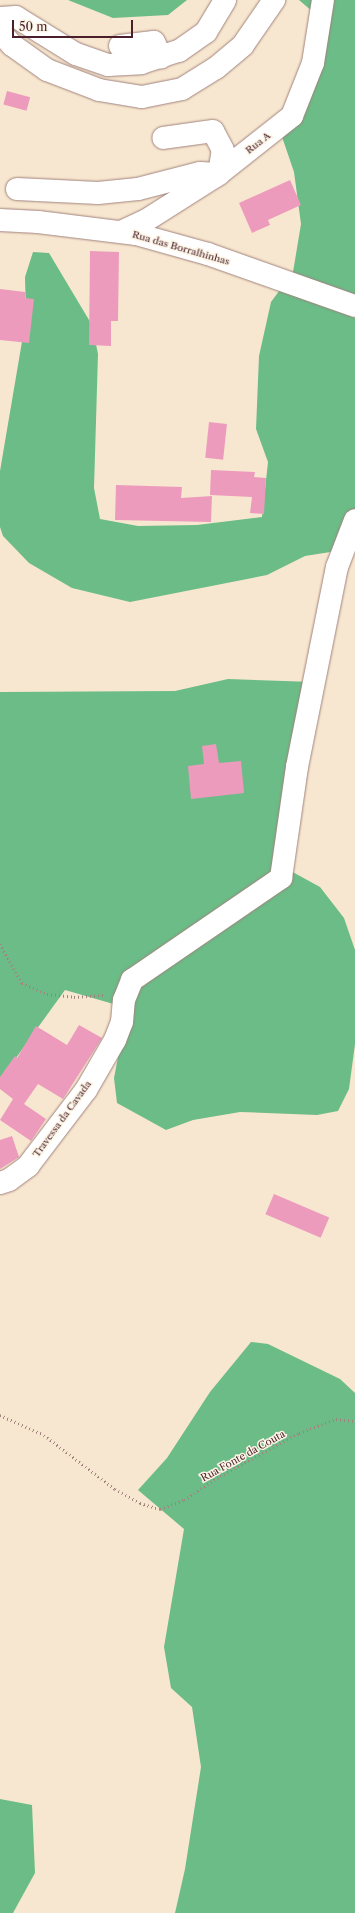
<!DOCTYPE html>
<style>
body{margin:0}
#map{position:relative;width:355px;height:1913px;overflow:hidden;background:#f8e7d0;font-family:"Libre Caslon Text",serif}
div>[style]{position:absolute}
.forest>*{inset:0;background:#6bbc87}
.building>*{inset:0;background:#ed9bbd;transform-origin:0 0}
.path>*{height:2.5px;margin-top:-1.25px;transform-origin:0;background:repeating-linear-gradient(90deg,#a1837e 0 1px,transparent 0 4px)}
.roads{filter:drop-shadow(0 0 1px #a1837e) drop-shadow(0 0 1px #a1837e)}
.minor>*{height:22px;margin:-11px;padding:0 11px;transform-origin:11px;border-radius:11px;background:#fff}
span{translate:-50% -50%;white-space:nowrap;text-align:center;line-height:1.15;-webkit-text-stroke:3px #fcf5e5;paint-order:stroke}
.street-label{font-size:10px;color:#4a1f2b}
.scale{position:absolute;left:12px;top:20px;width:121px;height:18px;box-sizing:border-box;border:2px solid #4a1f2b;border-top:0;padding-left:5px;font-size:12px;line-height:14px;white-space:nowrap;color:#4a1f2b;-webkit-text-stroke:3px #fcf5e5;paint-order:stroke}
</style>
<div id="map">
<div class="forest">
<i style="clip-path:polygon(68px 0,187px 0,168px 15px,113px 18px)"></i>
<i style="clip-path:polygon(299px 0,355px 0,355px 540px,343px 550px,305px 556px,267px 575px,130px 602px,72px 588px,29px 563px,3px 536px,0 527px,0 471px,26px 318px,25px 277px,33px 252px,49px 253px,92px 325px,98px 354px,94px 488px,100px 519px,138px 526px,197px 525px,262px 517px,268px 462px,256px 429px,259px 356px,271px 302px,293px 272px,301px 224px,294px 172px,281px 134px,327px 24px)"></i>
<i style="clip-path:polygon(228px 679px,313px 682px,289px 870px,320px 887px,344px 918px,355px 950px,355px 1044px,349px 1089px,338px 1111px,317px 1115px,240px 1112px,193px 1120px,166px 1130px,117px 1103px,114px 1078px,119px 1052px,117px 1005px,65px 990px,0 1080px,0 692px,175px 691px)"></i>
<i style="clip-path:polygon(251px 1342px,268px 1344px,340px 1379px,355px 1393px,355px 1913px,175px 1913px,185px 1869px,201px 1767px,192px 1707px,171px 1688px,164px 1647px,184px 1529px,138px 1490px,167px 1458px,210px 1392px)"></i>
<i style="clip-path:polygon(0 1799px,32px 1805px,35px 1873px,13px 1913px,0 1913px)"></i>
</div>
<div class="building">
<i style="left:7px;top:91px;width:24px;height:14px;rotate:15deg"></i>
<i style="clip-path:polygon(290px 180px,301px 205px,268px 220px,270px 225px,252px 233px,239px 203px)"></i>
<i style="clip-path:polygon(90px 251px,119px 252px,118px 321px,111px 321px,111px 346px,89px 345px)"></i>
<i style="clip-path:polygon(0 289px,25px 292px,25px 298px,34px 299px,29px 343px,0 340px)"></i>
<i style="left:209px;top:422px;width:18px;height:36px;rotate:6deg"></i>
<i style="clip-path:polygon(211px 470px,255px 472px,254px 477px,266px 478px,264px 514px,250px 513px,252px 497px,210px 495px)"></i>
<i style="clip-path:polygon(116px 485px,182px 487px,181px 498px,212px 496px,211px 522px,115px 520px)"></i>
<i style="clip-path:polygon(216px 744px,219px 763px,241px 761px,244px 793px,191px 799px,188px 766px,204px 764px,202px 746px)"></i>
<i style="clip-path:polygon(79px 1025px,102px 1038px,63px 1099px,38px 1084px,24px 1104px,46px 1119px,31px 1141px,0 1120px,13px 1099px,0 1089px,0 1077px,15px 1056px,17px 1058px,36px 1026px,67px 1045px)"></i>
<i style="clip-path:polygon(12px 1136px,19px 1157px,0 1169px,0 1140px)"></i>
<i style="left:274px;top:1194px;width:60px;height:22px;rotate:23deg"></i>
</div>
<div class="path">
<i style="left:0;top:944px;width:45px;rotate:60.6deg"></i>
<i style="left:22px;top:983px;width:27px;rotate:24deg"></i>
<i style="left:47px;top:994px;width:27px;rotate:6deg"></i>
<i style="left:74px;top:997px;width:32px;rotate:-4deg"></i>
<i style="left:0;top:1415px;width:48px;rotate:24.4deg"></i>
<i style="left:44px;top:1435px;width:89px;rotate:37.3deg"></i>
<i style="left:115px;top:1489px;width:29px;rotate:29deg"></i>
<i style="left:140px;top:1503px;width:21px;rotate:17deg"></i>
<i style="left:160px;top:1509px;width:26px;rotate:-21deg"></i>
<i style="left:184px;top:1500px;width:43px;rotate:-33.7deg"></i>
<i style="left:220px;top:1476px;width:90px;rotate:-28.6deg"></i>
<i style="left:299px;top:1433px;width:40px;rotate:-21deg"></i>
<i style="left:336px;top:1419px;width:19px;rotate:6deg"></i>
</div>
<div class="roads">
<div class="minor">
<i style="left:0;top:18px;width:16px;rotate:-4deg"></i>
<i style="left:16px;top:17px;width:70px;rotate:31.7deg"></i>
<i style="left:76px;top:54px;width:34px;rotate:19deg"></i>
<i style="left:108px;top:65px;width:33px;rotate:-3deg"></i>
<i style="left:141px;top:63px;width:40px;rotate:-18deg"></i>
<i style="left:179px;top:51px;width:33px;rotate:-35deg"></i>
<i style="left:206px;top:32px;width:37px;rotate:-59deg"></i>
<i style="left:0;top:32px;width:18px;rotate:47deg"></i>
<i style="left:12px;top:45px;width:43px;rotate:35.5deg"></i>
<i style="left:47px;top:70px;width:56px;rotate:21deg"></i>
<i style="left:99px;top:90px;width:44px;rotate:9.2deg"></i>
<i style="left:142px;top:97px;width:41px;rotate:-11.3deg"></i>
<i style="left:182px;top:89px;width:40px;rotate:-32deg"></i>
<i style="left:216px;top:68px;width:35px;rotate:-40deg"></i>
<i style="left:243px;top:45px;width:55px;rotate:-55.4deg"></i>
<i style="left:120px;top:46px;width:34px;rotate:-7deg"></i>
<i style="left:154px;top:42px;width:17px;rotate:65deg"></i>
<i style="left:17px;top:189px;width:81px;rotate:2.8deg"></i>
<i style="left:98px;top:193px;width:40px;rotate:-5.7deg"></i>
<i style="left:138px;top:189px;width:64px;rotate:-14.5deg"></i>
<i style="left:200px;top:173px;width:19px;rotate:3deg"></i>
<i style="left:219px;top:174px;width:24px;rotate:-81deg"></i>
<i style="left:223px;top:150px;width:21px;rotate:-118deg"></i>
<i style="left:213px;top:131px;width:50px;rotate:172deg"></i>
<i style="left:0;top:220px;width:38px;rotate:3deg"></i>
<i style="left:38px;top:222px;width:99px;rotate:7deg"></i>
<i style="left:136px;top:234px;width:75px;rotate:15.5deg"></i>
<i style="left:208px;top:254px;width:156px;rotate:19.5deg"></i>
<i style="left:121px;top:232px;width:26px;rotate:-25deg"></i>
<i style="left:145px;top:221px;width:84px;rotate:-32.4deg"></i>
<i style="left:216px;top:176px;width:97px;rotate:-38.3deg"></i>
<i style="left:292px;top:116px;width:57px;rotate:-68.4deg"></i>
<i style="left:313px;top:63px;width:64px;rotate:-81deg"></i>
<i style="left:0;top:1183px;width:9px;rotate:-18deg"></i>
<i style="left:9px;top:1180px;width:24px;rotate:-36deg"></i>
<i style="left:28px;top:1166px;width:96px;rotate:-52.7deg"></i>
<i style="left:86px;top:1090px;width:58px;rotate:-59.9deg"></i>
<i style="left:115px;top:1040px;width:19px;rotate:-69deg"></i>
<i style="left:122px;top:1022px;width:22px;rotate:-85deg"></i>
<i style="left:124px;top:1000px;width:22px;rotate:-68deg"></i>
<i style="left:132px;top:980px;width:181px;rotate:-34.4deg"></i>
<i style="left:281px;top:878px;width:112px;rotate:-81.8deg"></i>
<i style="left:297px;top:767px;width:204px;rotate:-78.7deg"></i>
<i style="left:337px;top:567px;width:50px;rotate:-69deg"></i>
</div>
</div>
<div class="street-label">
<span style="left:258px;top:143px;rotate:-38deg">Rua A</span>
<span style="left:181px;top:248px;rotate:16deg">Rua das Borralhinhas</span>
<span style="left:62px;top:1119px;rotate:-54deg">Travessa da Cavada</span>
<span style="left:243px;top:1456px;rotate:-29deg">Rua Fonte da Couta</span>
</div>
<div class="scale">50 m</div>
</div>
